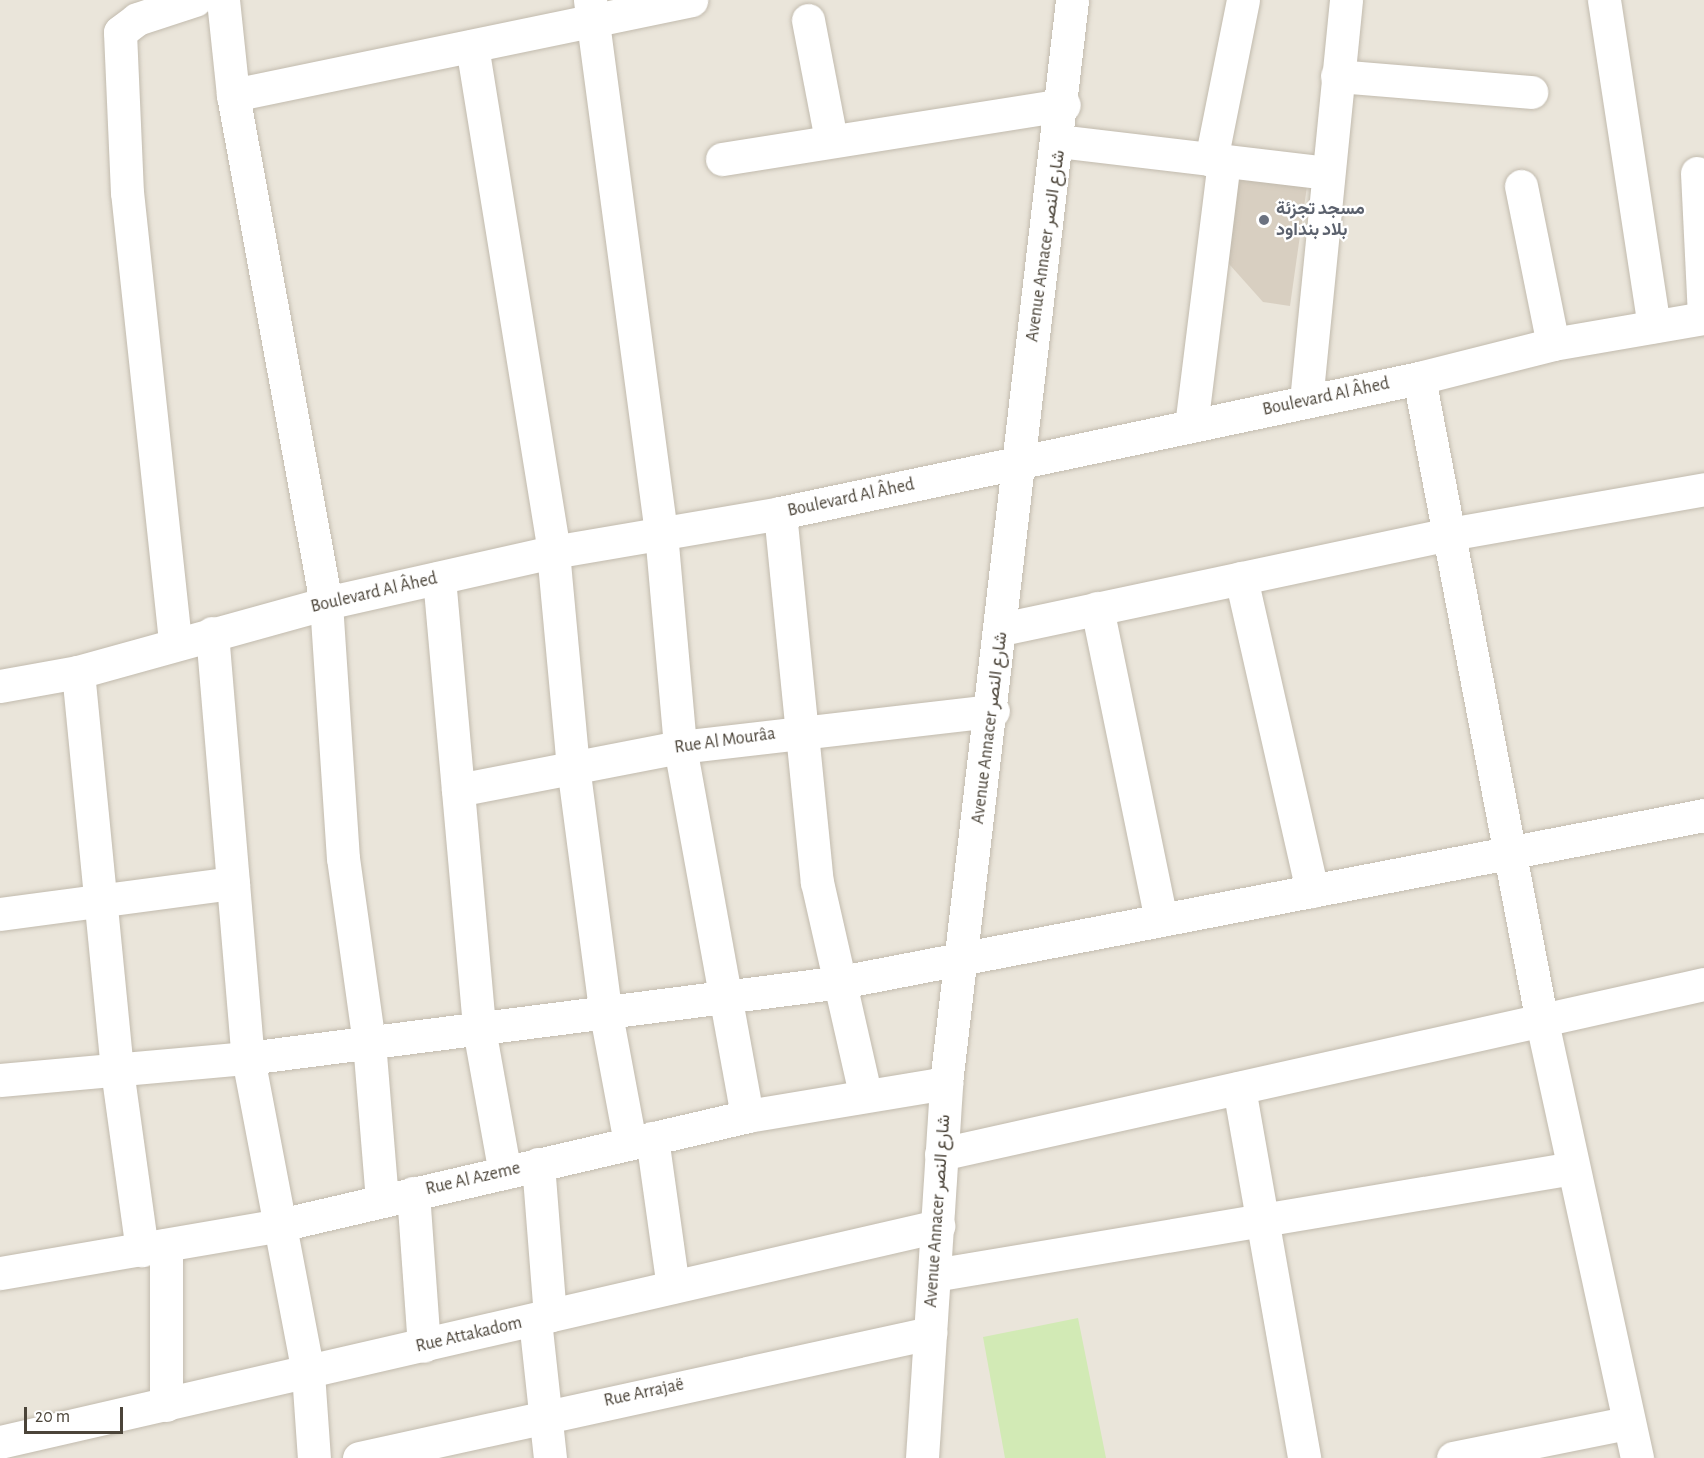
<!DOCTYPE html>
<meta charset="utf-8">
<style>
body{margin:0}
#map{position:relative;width:1704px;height:1458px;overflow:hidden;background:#f6f3ec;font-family:"Alegreya Sans",Vazirmatn,sans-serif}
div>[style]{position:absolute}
.residential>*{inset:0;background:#eae5da;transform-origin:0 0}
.green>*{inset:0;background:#d2eab5}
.building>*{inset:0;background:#d8cfc1}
.roads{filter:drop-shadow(0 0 2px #c2bbae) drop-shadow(0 0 2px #c2bbae)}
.minor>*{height:33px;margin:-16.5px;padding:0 16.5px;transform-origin:16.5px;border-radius:16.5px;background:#fff}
.dots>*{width:16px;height:16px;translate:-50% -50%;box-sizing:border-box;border:3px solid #fff;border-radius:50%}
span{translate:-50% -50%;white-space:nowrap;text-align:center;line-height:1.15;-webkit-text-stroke:4.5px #fff;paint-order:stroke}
.worship-label{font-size:18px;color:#5b616d;font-weight:700}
.left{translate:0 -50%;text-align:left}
.street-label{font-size:18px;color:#4b4439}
.scale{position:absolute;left:24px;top:1407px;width:99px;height:27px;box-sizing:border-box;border:3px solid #4b4439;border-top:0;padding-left:8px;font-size:18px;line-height:21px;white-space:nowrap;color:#4b4439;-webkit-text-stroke:4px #fff;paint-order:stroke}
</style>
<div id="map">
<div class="residential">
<i style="left:0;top:0;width:1704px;height:1458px"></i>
</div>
<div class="green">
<i style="clip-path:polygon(1078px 1318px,1106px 1458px,1005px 1458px,983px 1337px)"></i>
</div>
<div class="building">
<i style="clip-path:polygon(1232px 178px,1307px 186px,1290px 306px,1263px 302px,1221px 255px)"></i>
</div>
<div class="roads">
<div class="minor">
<i style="left:223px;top:0;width:96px;rotate:84deg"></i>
<i style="left:233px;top:95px;width:516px;rotate:79.63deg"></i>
<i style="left:326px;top:603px;width:256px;rotate:86.2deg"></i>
<i style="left:343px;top:858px;width:186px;rotate:82deg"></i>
<i style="left:369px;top:1042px;width:159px;rotate:85.3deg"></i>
<i style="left:590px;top:0;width:538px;rotate:82.41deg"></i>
<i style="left:661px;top:533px;width:215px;rotate:84.9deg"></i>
<i style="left:680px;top:747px;width:375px;rotate:79.7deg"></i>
<i style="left:1604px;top:0;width:330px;rotate:81.3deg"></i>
<i style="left:808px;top:20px;width:121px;rotate:79.1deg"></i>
<i style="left:472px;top:46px;width:513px;rotate:80.79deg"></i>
<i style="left:1337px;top:76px;width:195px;rotate:4.7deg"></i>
<i style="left:233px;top:95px;width:468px;rotate:-11.7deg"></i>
<i style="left:1059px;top:141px;width:270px;rotate:6.8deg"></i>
<i style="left:722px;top:159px;width:346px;rotate:-9deg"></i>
<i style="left:1211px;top:160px;width:163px;rotate:-78.7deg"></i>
<i style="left:1697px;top:173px;width:145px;rotate:87.2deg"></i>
<i style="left:1521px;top:186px;width:161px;rotate:78.6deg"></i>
<i style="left:1419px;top:378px;width:656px;rotate:79.19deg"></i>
<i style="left:1542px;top:1022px;width:446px;rotate:77.7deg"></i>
<i style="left:1306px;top:401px;width:403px;rotate:-84.3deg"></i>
<i style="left:1191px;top:426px;width:267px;rotate:-82.9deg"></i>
<i style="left:780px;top:513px;width:371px;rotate:84.3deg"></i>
<i style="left:817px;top:882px;width:216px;rotate:77.2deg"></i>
<i style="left:553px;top:552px;width:215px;rotate:84.7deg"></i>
<i style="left:573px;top:766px;width:245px;rotate:82.5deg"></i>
<i style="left:605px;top:1009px;width:135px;rotate:79.4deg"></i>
<i style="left:439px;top:578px;width:453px;rotate:84.9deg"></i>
<i style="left:479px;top:1029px;width:146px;rotate:79.8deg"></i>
<i style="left:1241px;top:578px;width:321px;rotate:77.2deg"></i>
<i style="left:1097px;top:608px;width:318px;rotate:78.4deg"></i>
<i style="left:1002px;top:629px;width:458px;rotate:-12deg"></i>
<i style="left:1450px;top:534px;width:258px;rotate:-10deg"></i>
<i style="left:212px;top:633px;width:427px;rotate:85.2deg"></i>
<i style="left:248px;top:1058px;width:321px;rotate:79.2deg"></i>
<i style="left:308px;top:1373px;width:85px;rotate:86deg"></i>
<i style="left:175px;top:641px;width:451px;rotate:-96.1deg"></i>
<i style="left:127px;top:193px;width:161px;rotate:-92.5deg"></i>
<i style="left:120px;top:32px;width:21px;rotate:-37deg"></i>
<i style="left:137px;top:19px;width:61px;rotate:-18.1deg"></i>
<i style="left:78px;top:672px;width:400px;rotate:84.4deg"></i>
<i style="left:117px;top:1070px;width:182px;rotate:82.1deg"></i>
<i style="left:0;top:686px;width:79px;rotate:-10.2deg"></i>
<i style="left:78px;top:672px;width:257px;rotate:-15.5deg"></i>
<i style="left:326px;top:603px;width:233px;rotate:-12.7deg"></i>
<i style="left:553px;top:552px;width:230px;rotate:-9.7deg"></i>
<i style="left:780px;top:513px;width:653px;rotate:-11.93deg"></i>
<i style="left:1419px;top:378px;width:138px;rotate:-14.2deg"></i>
<i style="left:1553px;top:344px;width:153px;rotate:-9.8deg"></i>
<i style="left:458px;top:790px;width:226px;rotate:-11deg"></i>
<i style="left:680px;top:747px;width:315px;rotate:-6.6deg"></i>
<i style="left:0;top:914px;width:235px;rotate:-7.6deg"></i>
<i style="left:0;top:1080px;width:249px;rotate:-5.1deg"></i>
<i style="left:248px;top:1058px;width:598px;rotate:-7.3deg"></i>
<i style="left:841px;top:982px;width:879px;rotate:-10.95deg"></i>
<i style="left:1239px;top:1088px;width:376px;rotate:80deg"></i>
<i style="left:652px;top:1138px;width:150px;rotate:82deg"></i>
<i style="left:941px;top:1154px;width:782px;rotate:-12.56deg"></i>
<i style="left:538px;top:1164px;width:152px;rotate:85.5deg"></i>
<i style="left:413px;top:1193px;width:153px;rotate:85.9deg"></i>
<i style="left:166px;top:1245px;width:160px;rotate:90deg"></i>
<i style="left:0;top:1273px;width:284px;rotate:-9.7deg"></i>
<i style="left:280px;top:1225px;width:480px;rotate:-13.1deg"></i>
<i style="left:747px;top:1116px;width:202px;rotate:-9.4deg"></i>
<i style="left:934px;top:1275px;width:648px;rotate:-9.51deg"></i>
<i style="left:535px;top:1320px;width:139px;rotate:83.8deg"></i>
<i style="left:0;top:1442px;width:963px;rotate:-12.97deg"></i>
<i style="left:359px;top:1458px;width:585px;rotate:-12.35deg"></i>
<i style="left:922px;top:1458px;width:376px;rotate:-86.3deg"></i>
<i style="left:946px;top:1083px;width:1090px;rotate:-83.36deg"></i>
<i style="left:1453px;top:1458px;width:177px;rotate:-11.4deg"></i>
</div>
</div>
<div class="dots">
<i style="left:1264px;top:220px;background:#6b7280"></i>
</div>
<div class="worship-label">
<span class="left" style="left:1276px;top:220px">مسجد تجزئة<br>بلاد بنداود</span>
</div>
<div class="street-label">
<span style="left:1046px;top:246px;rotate:-82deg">Avenue Annacer شارع النصر</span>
<span style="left:1326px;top:397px;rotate:-12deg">Boulevard Al Âhed</span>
<span style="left:851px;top:498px;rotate:-12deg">Boulevard Al Âhed</span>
<span style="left:374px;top:593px;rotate:-13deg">Boulevard Al Âhed</span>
<span style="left:990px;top:728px;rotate:-83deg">Avenue Annacer شارع النصر</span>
<span style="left:725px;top:741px;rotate:-8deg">Rue Al Mourâa</span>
<span style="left:473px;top:1179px;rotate:-13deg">Rue Al Azeme</span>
<span style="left:938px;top:1211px;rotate:-86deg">Avenue Annacer شارع النصر</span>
<span style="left:469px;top:1335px;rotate:-13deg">Rue Attakadom</span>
<span style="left:644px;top:1393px;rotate:-12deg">Rue Arrajaë</span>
</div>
<div class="scale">20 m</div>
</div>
